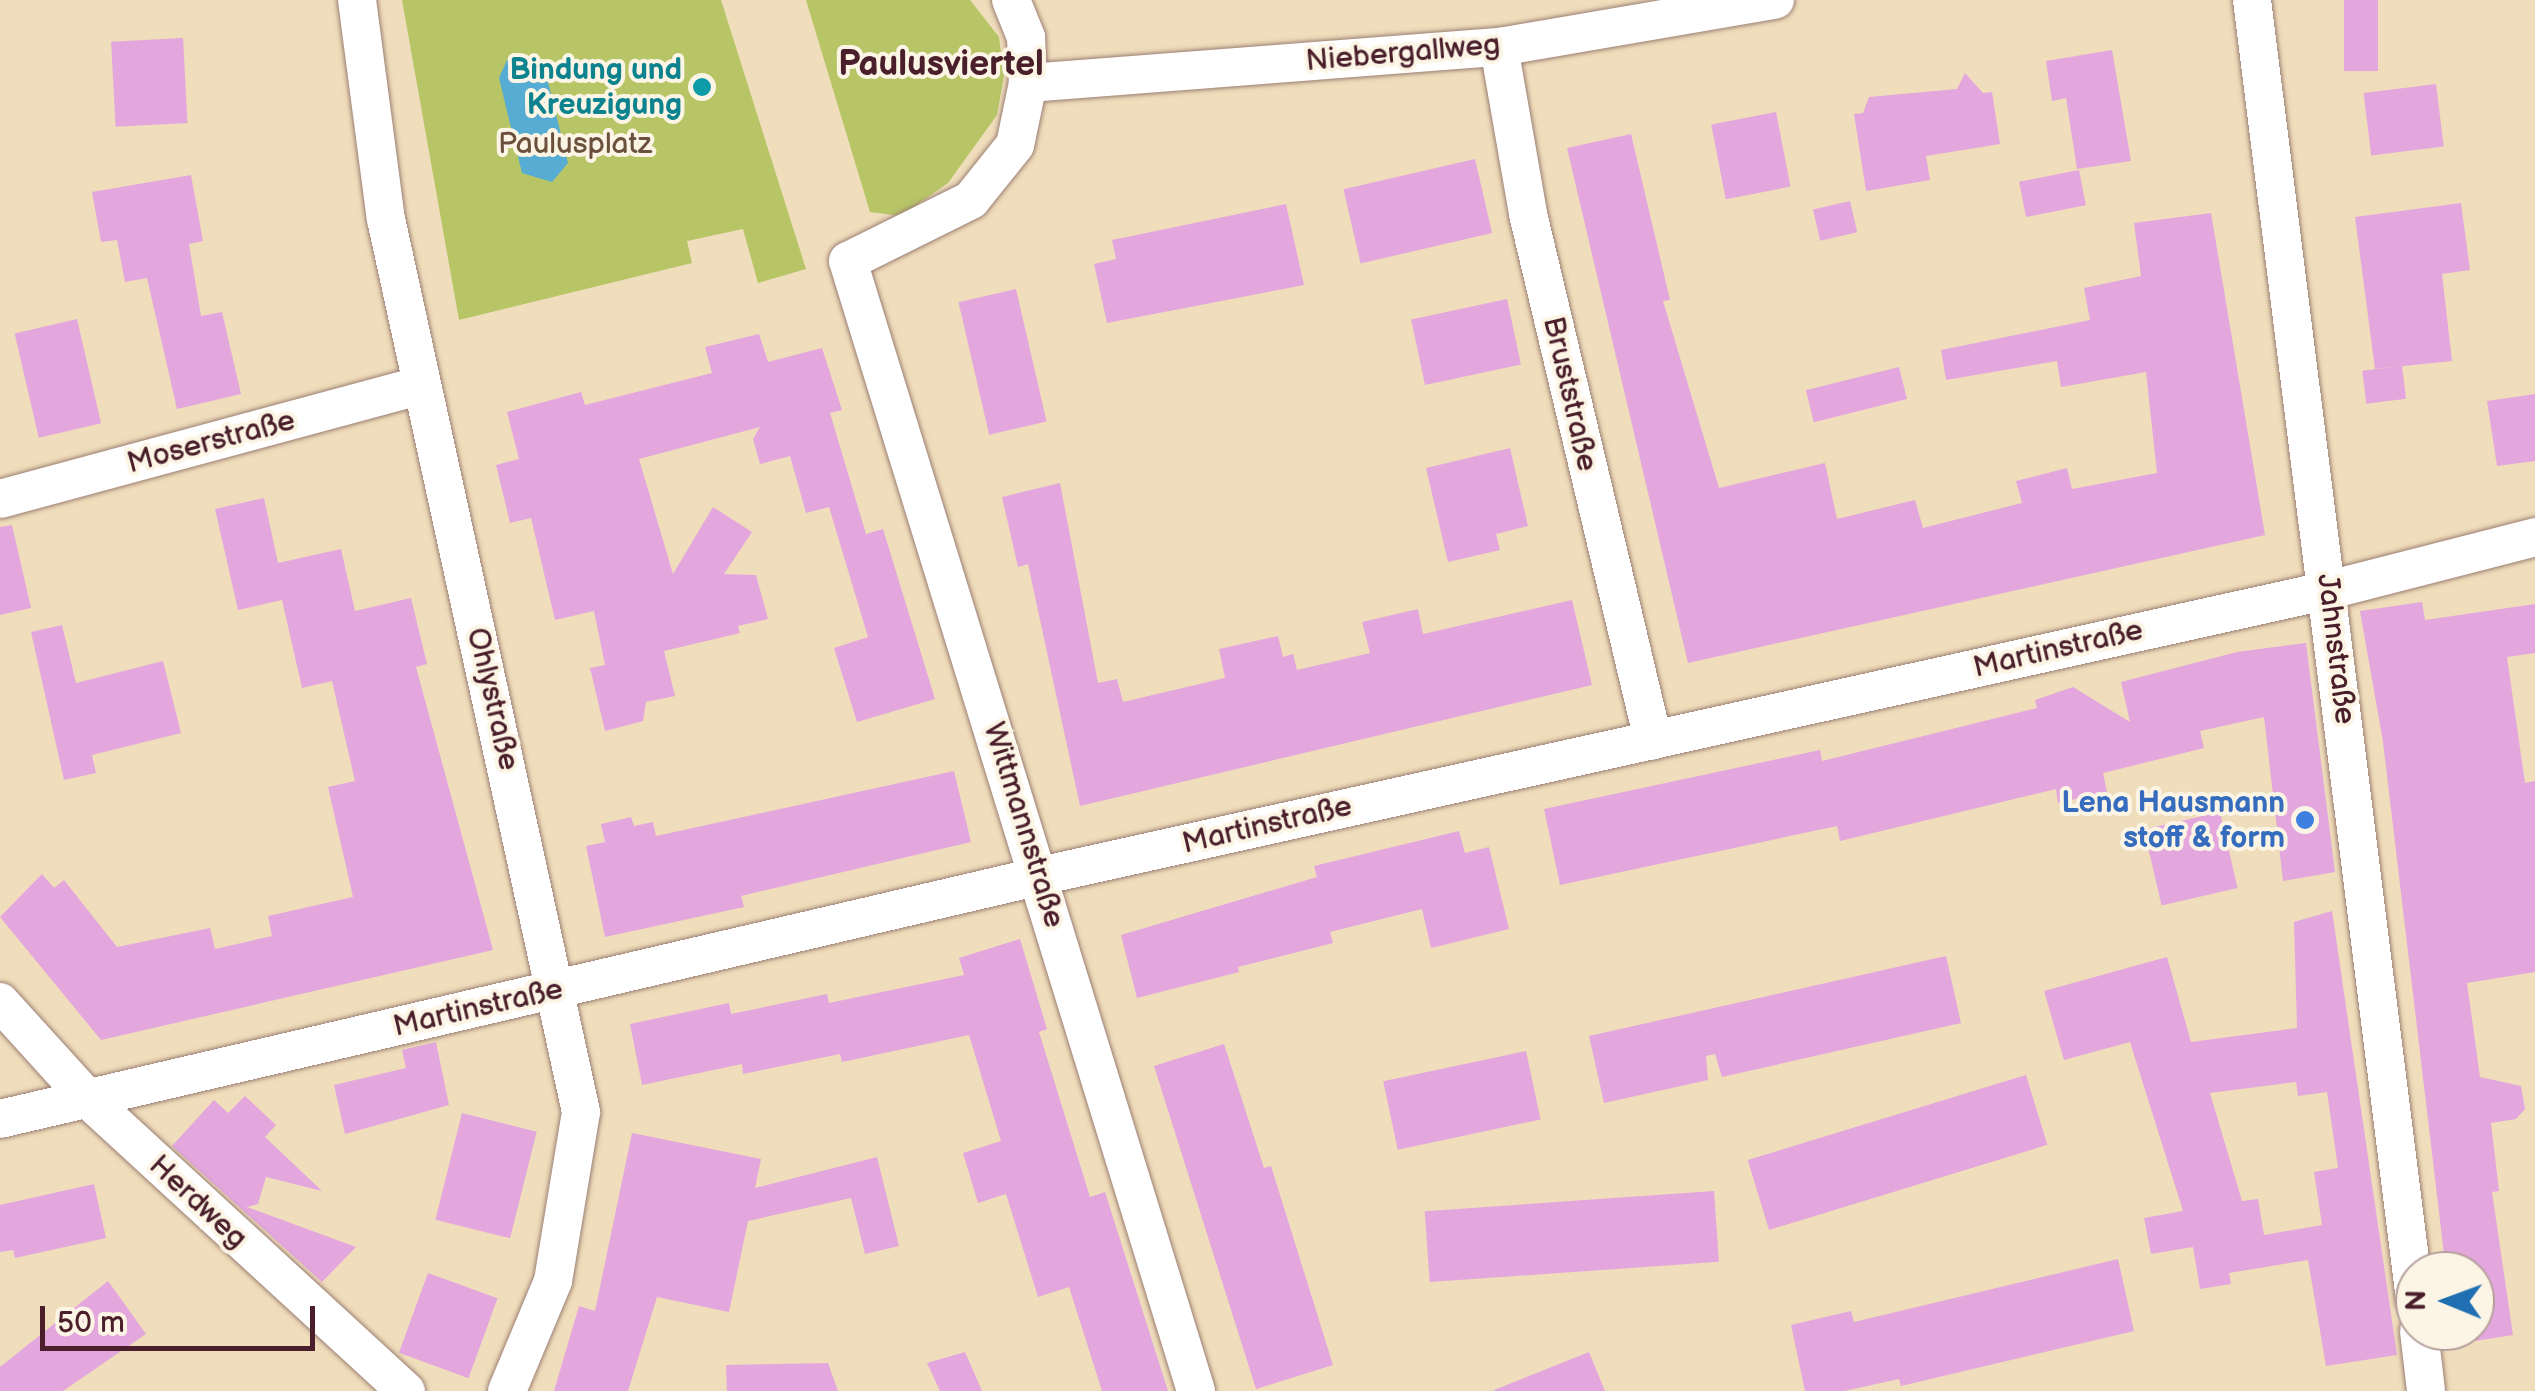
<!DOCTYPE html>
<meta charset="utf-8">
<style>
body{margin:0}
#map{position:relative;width:2535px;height:1391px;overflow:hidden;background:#efddbb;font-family:"Balsamiq Sans",sans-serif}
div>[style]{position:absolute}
.green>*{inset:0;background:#b7c567}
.water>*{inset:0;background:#57acd3}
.building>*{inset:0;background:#e3a7de;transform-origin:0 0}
.roads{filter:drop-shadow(0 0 2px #9c7e73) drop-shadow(0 0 2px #9c7e73)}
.street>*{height:38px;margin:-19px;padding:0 19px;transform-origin:19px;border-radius:19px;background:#fff}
.dots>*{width:28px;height:28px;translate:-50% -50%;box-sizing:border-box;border:5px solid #fcf5e5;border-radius:50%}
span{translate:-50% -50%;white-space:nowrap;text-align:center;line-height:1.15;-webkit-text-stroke:8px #fcf5e5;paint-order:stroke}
.street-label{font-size:30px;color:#4a1f2b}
.culture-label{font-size:30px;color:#0d838f;font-weight:700}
.right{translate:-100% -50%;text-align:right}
.park-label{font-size:30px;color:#6b513d}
.shop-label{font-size:30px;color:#366cbe;font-weight:700}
.quarter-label{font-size:35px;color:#4a1f2b;font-weight:700}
.north{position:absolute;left:2395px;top:1251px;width:100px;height:100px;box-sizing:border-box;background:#fcf5e5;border:2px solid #b59f9b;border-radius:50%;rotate:271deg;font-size:28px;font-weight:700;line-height:40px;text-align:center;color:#4a1f2b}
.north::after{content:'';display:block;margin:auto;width:35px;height:45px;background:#1f6fb2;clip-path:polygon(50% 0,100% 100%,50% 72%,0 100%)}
.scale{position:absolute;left:40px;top:1306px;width:275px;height:45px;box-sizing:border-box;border:5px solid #4a1f2b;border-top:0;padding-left:12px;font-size:30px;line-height:35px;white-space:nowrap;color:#4a1f2b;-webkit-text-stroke:8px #fcf5e5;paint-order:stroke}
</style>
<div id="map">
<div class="green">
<i style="clip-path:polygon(402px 0,721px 0,806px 269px,758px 283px,743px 229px,687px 241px,692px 263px,459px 320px)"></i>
<i style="clip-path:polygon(806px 0,970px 0,999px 37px,1004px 76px,997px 115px,948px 183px,901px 216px,870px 212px)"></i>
</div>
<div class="water">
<i style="clip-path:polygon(526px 55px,544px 66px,568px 163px,552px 182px,522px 173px,499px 78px,507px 60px)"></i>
</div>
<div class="building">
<i style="left:2344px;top:0;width:34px;height:71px"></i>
<i style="left:183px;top:38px;width:85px;height:72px;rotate:87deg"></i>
<i style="clip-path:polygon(2112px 50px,2131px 161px,2077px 169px,2066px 98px,2052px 101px,2046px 61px)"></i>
<i style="clip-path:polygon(1965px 73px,1983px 93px,1992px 92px,2000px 144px,1926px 156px,1930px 180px,1866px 191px,1854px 114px,1863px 113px,1869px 97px,1957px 89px)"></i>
<i style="left:2436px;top:84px;width:63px;height:73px;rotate:83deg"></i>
<i style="left:1776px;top:112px;width:76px;height:66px;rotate:79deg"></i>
<i style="clip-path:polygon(1631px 134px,1670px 300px,1663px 301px,1719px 488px,1825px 463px,1837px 519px,1915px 500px,1923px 528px,2022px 503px,2016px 481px,2067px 468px,2072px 489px,2157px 473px,2146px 372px,2061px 387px,2057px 361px,1946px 380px,1941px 350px,2090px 320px,2084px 288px,2141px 276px,2134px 223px,2211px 213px,2265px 535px,1688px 663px,1567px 148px)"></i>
<i style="left:1475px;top:159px;width:76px;height:135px;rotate:77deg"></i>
<i style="left:2079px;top:170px;width:36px;height:61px;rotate:79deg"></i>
<i style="clip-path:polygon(191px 175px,203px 241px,189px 244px,201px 316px,222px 312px,241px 394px,177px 409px,147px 278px,125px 282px,117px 240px,101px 242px,92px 192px)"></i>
<i style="left:1850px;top:201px;width:32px;height:38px;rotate:77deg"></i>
<i style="clip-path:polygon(2461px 203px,2470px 270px,2442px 274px,2452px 361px,2375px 369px,2355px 217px)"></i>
<i style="clip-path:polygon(1286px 204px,1304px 285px,1107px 323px,1094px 264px,1116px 259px,1112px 240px)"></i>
<i style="left:1016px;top:289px;width:136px;height:59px;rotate:77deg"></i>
<i style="left:1507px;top:299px;width:67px;height:98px;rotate:78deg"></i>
<i style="left:77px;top:319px;width:107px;height:64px;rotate:77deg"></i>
<i style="clip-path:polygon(759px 334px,768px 362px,822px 348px,842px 410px,830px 413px,866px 534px,883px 529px,935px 699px,857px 722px,834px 648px,868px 637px,829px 507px,806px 513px,790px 456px,760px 464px,753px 439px,760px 427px,639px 459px,673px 574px,713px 507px,752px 532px,724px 574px,756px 575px,768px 619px,738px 626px,740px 633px,664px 651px,675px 696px,646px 702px,643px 721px,605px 731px,590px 668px,605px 665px,594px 611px,555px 620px,531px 518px,510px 523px,496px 465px,519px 459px,507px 412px,581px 392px,585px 405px,712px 373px,705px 347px)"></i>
<i style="left:2402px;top:366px;width:33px;height:40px;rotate:83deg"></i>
<i style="left:1899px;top:367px;width:33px;height:96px;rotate:76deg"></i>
<i style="clip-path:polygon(2535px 394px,2535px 461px,2497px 466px,2487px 401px)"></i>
<i style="clip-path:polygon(1510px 448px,1528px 526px,1496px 534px,1500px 550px,1448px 562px,1426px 468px)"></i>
<i style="clip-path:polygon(1060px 483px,1098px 683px,1117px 679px,1123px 702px,1225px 678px,1219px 649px,1278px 636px,1283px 657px,1293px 654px,1297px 670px,1370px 653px,1362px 622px,1418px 609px,1423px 634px,1572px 600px,1592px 685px,1080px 806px,1028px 564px,1018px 567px,1002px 497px)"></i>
<i style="clip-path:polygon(264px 498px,278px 563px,341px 549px,355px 611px,411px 598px,427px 664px,416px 667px,493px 950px,101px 1040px,0 917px,42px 874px,54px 888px,64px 880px,117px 947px,210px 928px,215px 949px,272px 936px,268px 916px,353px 897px,328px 787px,355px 781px,332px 681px,302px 688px,282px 600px,238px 610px,215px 509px)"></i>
<i style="clip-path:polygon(12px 525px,31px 608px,0 615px,0 527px)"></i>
<i style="clip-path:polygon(2422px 602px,2425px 620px,2535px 604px,2535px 653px,2507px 657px,2525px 783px,2535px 781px,2535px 972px,2467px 983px,2480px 1077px,2521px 1086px,2525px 1109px,2516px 1119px,2491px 1123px,2499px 1191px,2492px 1192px,2513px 1335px,2475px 1341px,2475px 1271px,2446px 1271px,2383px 742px,2360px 611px)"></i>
<i style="clip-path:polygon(62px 625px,76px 683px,163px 661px,181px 733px,92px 755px,96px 773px,64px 780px,31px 632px)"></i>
<i style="clip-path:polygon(2306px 643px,2335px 872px,2283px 881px,2264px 717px,2200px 731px,2204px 748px,2103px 773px,2107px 792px,2058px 803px,2056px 789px,1840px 841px,1837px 826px,1560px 885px,1544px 809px,1820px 750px,1822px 761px,2037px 708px,2035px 700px,2073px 687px,2130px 722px,2121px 682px,2237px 652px)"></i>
<i style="clip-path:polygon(954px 771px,971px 842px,741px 896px,744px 907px,605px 937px,586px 846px,605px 842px,601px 824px,631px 817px,634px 826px,653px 822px,656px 836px)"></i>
<i style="left:2220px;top:812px;width:78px;height:78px;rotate:77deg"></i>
<i style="clip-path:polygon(1459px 831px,1465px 853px,1489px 847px,1509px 929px,1431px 948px,1422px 909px,1330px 932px,1333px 943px,1238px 967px,1239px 972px,1137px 998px,1121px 935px,1317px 877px,1314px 866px)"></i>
<i style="clip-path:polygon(evenodd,2332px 911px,2397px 1355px,2326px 1366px,2308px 1260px,2229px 1273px,2231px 1284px,2200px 1289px,2193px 1247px,2151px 1254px,2144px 1218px,2183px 1211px,2130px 1042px,2064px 1060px,2044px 991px,2167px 957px,2191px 1042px,2297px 1028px,2294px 922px,2332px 911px,2296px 1082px,2298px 1096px,2327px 1092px,2338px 1168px,2314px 1172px,2322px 1225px,2264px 1235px,2258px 1199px,2242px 1201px,2210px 1093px,2296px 1082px)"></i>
<i style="clip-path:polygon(1020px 939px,1047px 1029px,1039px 1032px,1090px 1197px,1105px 1192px,1168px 1391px,1102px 1391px,1069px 1287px,1038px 1297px,1006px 1194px,978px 1203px,963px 1153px,1001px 1141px,969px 1035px,842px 1062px,840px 1054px,743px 1074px,742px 1064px,642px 1085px,630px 1024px,729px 1003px,731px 1014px,827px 994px,829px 1003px,964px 975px,959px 958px)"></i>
<i style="clip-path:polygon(1946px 956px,1961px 1023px,1722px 1077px,1715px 1054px,1706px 1056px,1708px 1080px,1604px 1103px,1589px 1036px)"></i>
<i style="clip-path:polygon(436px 1042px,449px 1105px,345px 1134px,334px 1085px,406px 1068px,402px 1050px)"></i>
<i style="clip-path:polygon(1224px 1044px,1264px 1168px,1271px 1166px,1333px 1365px,1256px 1389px,1154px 1066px)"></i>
<i style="left:1526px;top:1051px;width:70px;height:146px;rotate:78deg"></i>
<i style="left:2026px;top:1075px;width:73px;height:291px;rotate:73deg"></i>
<i style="clip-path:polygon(245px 1096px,276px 1125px,265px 1137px,322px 1191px,266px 1177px,258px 1204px,247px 1207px,356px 1247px,322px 1282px,172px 1146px,214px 1100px,228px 1113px)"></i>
<i style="left:462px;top:1113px;width:77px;height:110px;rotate:14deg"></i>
<i style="clip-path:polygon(632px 1133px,761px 1159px,755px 1188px,877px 1157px,899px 1246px,865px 1254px,851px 1198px,748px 1221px,729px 1312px,657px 1297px,628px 1391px,554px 1391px,579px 1306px,595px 1311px)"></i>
<i style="clip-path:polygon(94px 1184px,106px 1238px,15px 1258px,13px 1250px,0 1252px,0 1205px)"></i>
<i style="left:1714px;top:1191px;width:71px;height:290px;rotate:86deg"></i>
<i style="clip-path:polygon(2118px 1259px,2134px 1331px,1901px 1386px,1899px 1379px,1844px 1391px,1805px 1391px,1791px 1325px,1851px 1311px,1854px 1322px)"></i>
<i style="left:428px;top:1273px;width:74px;height:85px;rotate:20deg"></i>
<i style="clip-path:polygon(108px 1281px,146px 1334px,63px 1391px,0 1391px,0 1367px)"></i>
<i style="clip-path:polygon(965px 1352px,982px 1391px,940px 1391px,927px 1363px)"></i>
<i style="clip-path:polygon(1589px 1352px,1605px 1391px,1495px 1391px,1494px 1390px)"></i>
<i style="clip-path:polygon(828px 1363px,838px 1391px,727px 1391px,726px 1365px)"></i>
</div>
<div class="roads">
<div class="street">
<i style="left:357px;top:0;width:221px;rotate:82.5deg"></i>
<i style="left:386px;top:219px;width:914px;rotate:77.68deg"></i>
<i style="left:581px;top:1112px;width:171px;rotate:99.4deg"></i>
<i style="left:553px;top:1281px;width:119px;rotate:112.7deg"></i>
<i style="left:1011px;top:0;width:40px;rotate:68deg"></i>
<i style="left:1026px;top:37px;width:46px;rotate:87.5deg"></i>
<i style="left:1028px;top:83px;width:63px;rotate:101.8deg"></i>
<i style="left:1015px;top:145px;width:70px;rotate:128.7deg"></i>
<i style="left:971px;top:200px;width:137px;rotate:153.6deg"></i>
<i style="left:848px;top:261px;width:1182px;rotate:72.88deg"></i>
<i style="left:2252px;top:0;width:1309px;rotate:82.85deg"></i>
<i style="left:1499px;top:47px;width:169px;rotate:80.1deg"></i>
<i style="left:1528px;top:214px;width:541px;rotate:76.63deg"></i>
<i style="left:1028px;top:83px;width:472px;rotate:-4.4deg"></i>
<i style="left:1499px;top:47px;width:280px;rotate:-9.7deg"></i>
<i style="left:0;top:499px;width:437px;rotate:-15.1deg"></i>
<i style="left:0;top:1002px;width:131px;rotate:47.8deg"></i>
<i style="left:88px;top:1099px;width:432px;rotate:42.6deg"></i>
<i style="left:0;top:1119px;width:1068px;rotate:-13.15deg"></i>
<i style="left:1040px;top:876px;width:1320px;rotate:-12.51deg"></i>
<i style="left:2329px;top:590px;width:213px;rotate:-14.4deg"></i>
<i style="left:2419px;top:1331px;width:60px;rotate:83.3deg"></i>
</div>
</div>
<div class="dots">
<i style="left:702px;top:87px;background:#0f9aa8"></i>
<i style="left:2305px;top:820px;background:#3f7fe0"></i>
</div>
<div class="street-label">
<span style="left:1403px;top:53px;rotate:-5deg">Niebergallweg</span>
<span style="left:1570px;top:394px;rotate:77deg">Bruststraße</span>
<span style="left:211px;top:442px;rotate:-15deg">Moserstraße</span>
<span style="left:2058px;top:649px;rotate:-13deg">Martinstraße</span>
<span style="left:2336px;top:649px;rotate:83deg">Jahnstraße</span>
<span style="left:493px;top:699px;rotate:77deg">Ohlystraße</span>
<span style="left:1024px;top:825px;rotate:73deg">Wittmannstraße</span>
<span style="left:1267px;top:825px;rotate:-13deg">Martinstraße</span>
<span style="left:478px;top:1008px;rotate:-13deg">Martinstraße</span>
<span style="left:198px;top:1202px;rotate:43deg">Herdweg</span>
</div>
<div class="culture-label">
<span class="right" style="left:682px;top:87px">Bindung und<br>Kreuzigung</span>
</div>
<div class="park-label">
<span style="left:575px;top:144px">Paulusplatz</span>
</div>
<div class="shop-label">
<span class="right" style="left:2285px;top:820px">Lena Hausmann<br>stoff &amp; form</span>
</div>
<div class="quarter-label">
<span style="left:941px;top:65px">Paulusviertel</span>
</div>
<div class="north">N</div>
<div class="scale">50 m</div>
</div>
